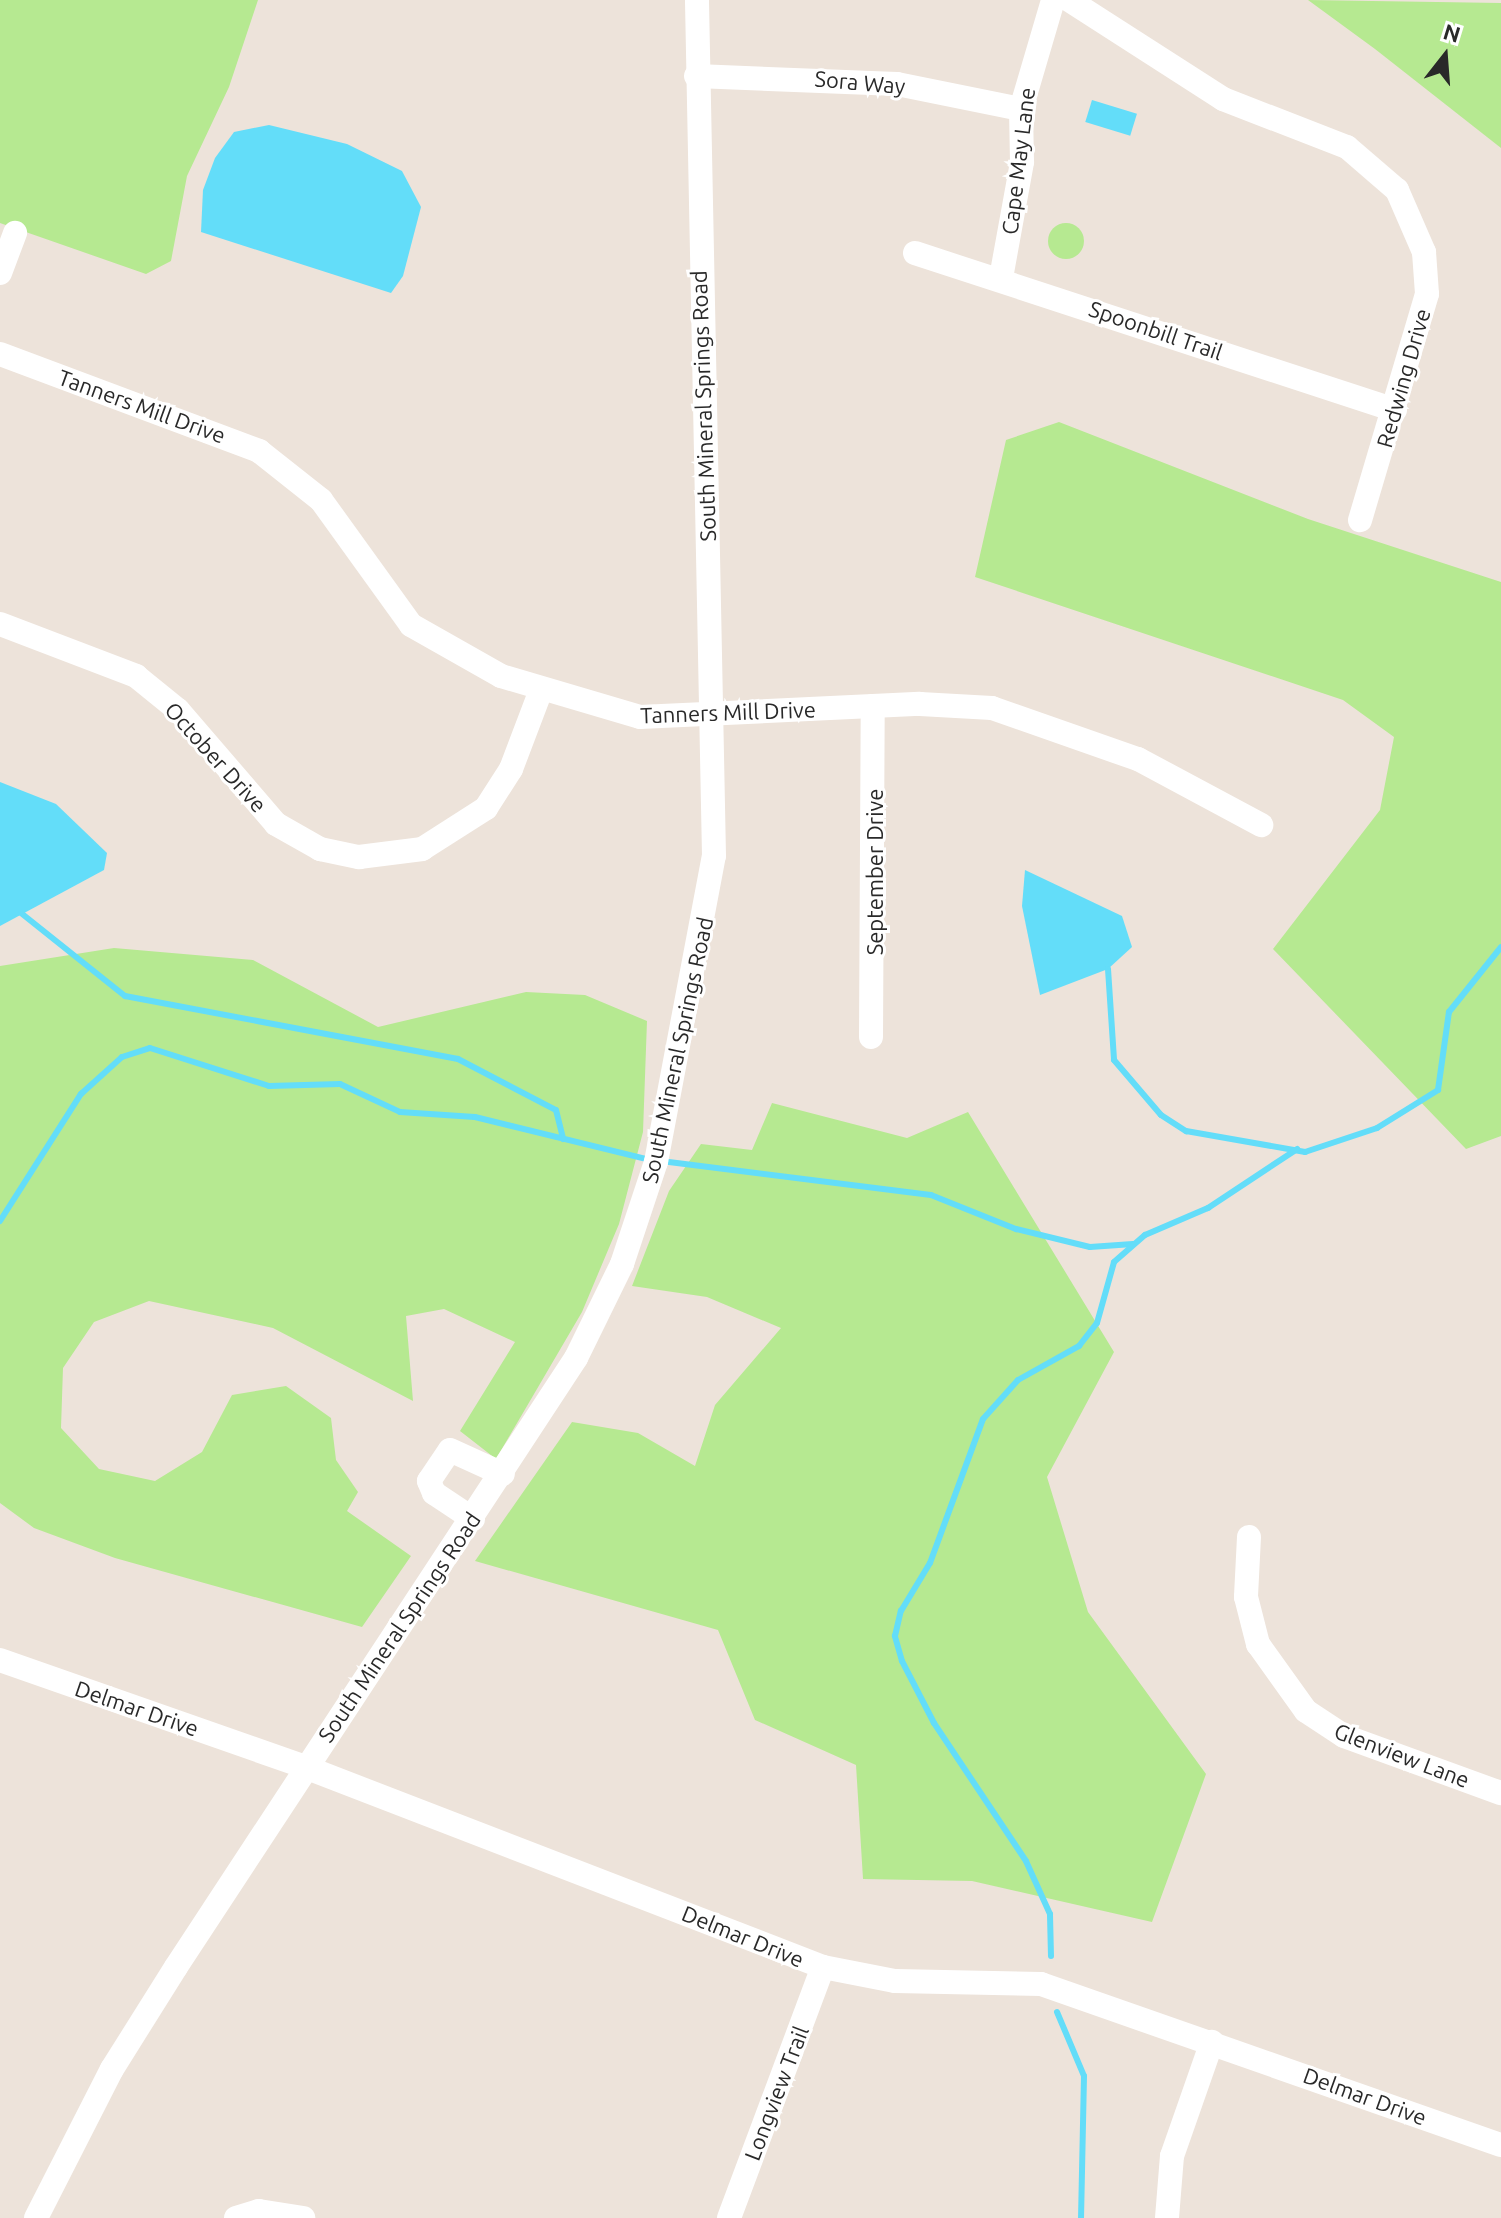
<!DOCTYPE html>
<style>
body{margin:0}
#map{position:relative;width:1501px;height:2218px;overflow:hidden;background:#ede3da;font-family:Ubuntu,sans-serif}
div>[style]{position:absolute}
.green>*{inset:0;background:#b6e991}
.round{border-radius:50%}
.water>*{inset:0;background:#63ddf9;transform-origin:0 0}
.stream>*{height:6px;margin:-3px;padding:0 3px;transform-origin:3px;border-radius:3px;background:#63ddf9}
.minor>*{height:24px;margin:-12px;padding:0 12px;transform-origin:12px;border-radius:12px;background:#fff}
span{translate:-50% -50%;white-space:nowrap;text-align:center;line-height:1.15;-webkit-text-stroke:6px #fff;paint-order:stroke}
.street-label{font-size:22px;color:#292929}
.north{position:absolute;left:1405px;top:16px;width:80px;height:80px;-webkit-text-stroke:6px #fff;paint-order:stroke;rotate:17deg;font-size:22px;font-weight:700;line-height:32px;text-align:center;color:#292929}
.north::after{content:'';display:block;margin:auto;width:28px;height:36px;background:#292929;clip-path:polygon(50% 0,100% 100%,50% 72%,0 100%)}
</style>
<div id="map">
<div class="green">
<i style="clip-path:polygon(0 0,258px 0,229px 87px,187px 176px,171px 261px,146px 274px,0 223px)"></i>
<i style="clip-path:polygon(1308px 0,1501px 3px,1501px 148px,1375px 49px)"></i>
<i class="round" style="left:1048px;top:223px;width:36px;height:36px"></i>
<i style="clip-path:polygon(1059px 422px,1308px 519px,1501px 582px,1501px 1136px,1466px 1149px,1273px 949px,1380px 810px,1394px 737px,1343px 700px,975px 577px,1006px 440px)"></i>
<i style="clip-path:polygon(114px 948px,253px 960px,378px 1027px,526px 992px,585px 995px,647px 1021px,643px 1132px,619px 1224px,582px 1312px,496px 1459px,460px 1431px,515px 1342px,444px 1309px,406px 1316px,413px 1401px,273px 1328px,149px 1301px,94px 1322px,63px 1368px,61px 1428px,99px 1469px,155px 1481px,202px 1452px,232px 1395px,286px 1386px,331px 1418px,336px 1460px,358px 1492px,347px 1511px,411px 1556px,362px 1627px,115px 1558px,34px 1528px,0 1503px,0 966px)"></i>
<i style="clip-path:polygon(772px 1103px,907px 1138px,968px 1112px,1114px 1352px,1047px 1477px,1088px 1612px,1206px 1774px,1152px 1922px,972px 1881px,863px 1879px,856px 1765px,755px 1720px,718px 1630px,475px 1561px,572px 1422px,638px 1433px,695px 1466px,715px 1405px,781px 1328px,707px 1297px,632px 1286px,669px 1191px,701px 1144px,752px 1150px)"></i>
</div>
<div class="water">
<i style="left:1092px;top:100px;width:47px;height:23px;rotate:17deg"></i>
<i style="clip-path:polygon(269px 125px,347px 144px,402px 171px,421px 207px,403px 276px,391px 293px,201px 232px,203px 190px,215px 158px,234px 132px)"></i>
<i style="clip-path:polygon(0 782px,56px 804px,107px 853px,104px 870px,0 926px)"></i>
<i style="clip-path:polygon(1025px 870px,1122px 916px,1132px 947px,1108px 969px,1040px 995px,1022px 906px)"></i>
</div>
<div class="stream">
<i style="left:21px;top:913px;width:133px;rotate:38.6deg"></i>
<i style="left:125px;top:996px;width:339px;rotate:10.7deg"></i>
<i style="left:458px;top:1059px;width:110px;rotate:27.5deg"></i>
<i style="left:556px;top:1110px;width:30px;rotate:76deg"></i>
<i style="left:1108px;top:969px;width:91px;rotate:86.2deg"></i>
<i style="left:1114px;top:1060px;width:72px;rotate:49.5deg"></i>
<i style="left:1161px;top:1115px;width:30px;rotate:33deg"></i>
<i style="left:1186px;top:1131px;width:121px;rotate:10deg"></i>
<i style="left:1305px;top:1152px;width:76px;rotate:-18.4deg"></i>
<i style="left:1377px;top:1128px;width:72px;rotate:-31.9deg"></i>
<i style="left:1438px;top:1090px;width:79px;rotate:-82deg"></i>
<i style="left:1449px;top:1012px;width:83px;rotate:-51.3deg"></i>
<i style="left:661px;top:1161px;width:272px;rotate:7.2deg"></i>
<i style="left:931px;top:1195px;width:92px;rotate:21.8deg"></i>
<i style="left:1016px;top:1229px;width:76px;rotate:13.7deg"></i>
<i style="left:1090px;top:1247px;width:43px;rotate:-4deg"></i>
<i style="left:0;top:1221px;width:151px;rotate:-57.5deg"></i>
<i style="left:81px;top:1094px;width:55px;rotate:-42.1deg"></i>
<i style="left:122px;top:1057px;width:29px;rotate:-18deg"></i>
<i style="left:150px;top:1048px;width:125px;rotate:17.7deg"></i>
<i style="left:269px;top:1086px;width:71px;rotate:-1.6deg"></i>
<i style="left:340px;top:1084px;width:66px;rotate:25deg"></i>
<i style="left:400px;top:1112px;width:75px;rotate:3.8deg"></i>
<i style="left:475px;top:1117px;width:180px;rotate:13.8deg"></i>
<i style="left:1051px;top:1956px;width:42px;rotate:-91.4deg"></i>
<i style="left:1050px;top:1914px;width:58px;rotate:-114.4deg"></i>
<i style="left:1026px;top:1861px;width:166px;rotate:-123.7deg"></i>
<i style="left:934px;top:1723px;width:70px;rotate:-117.3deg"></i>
<i style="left:902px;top:1661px;width:26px;rotate:-106deg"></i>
<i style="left:895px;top:1636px;width:26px;rotate:-77deg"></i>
<i style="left:901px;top:1611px;width:56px;rotate:-58.9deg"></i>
<i style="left:930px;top:1563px;width:153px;rotate:-69.8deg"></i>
<i style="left:983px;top:1419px;width:52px;rotate:-48.1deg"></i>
<i style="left:1018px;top:1380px;width:70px;rotate:-29.1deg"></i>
<i style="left:1079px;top:1346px;width:29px;rotate:-52deg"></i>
<i style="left:1097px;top:1323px;width:63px;rotate:-74.4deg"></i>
<i style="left:1114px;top:1262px;width:41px;rotate:-41.1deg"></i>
<i style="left:1145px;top:1235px;width:69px;rotate:-23.2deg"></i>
<i style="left:1208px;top:1208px;width:107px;rotate:-33.5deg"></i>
<i style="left:1057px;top:2012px;width:69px;rotate:67.1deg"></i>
<i style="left:1084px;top:2076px;width:142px;rotate:91.2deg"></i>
</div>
<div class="minor">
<i style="left:1069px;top:0;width:183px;rotate:32.7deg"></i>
<i style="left:1223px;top:99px;width:133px;rotate:21.2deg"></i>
<i style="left:1347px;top:147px;width:66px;rotate:40.7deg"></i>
<i style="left:1397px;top:190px;width:68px;rotate:66.5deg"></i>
<i style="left:1424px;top:252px;width:42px;rotate:85.9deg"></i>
<i style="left:1427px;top:294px;width:236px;rotate:106.5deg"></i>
<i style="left:696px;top:76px;width:201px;rotate:2.3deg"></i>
<i style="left:897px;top:84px;width:126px;rotate:11.4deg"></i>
<i style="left:915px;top:253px;width:505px;rotate:18.11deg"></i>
<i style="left:0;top:273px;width:43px;rotate:-69.4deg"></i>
<i style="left:1001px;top:278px;width:118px;rotate:-79.7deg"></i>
<i style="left:1022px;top:162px;width:53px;rotate:-91.1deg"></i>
<i style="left:1021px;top:109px;width:114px;rotate:-73.6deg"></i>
<i style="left:0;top:354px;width:277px;rotate:20.5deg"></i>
<i style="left:259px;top:451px;width:79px;rotate:38.3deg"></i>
<i style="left:321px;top:500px;width:154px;rotate:54.2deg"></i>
<i style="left:411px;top:625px;width:103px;rotate:29.5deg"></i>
<i style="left:501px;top:676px;width:145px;rotate:16.4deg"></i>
<i style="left:640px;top:717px;width:280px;rotate:-2.7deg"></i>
<i style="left:920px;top:704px;width:72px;rotate:3.2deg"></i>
<i style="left:992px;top:708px;width:155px;rotate:19.3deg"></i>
<i style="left:1138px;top:759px;width:140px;rotate:28.2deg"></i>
<i style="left:0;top:624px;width:146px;rotate:20.9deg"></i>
<i style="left:136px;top:676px;width:54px;rotate:39deg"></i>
<i style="left:178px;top:710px;width:150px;rotate:49.3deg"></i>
<i style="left:276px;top:824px;width:51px;rotate:29.6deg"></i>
<i style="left:320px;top:849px;width:40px;rotate:12deg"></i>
<i style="left:359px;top:857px;width:64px;rotate:-7.2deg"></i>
<i style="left:422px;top:849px;width:76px;rotate:-32.6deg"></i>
<i style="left:486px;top:808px;width:46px;rotate:-57.3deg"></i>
<i style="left:511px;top:769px;width:85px;rotate:-69.2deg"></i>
<i style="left:871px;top:1037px;width:331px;rotate:-89.7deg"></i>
<i style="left:473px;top:1519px;width:47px;rotate:-146.3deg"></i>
<i style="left:434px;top:1493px;width:13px;rotate:-113deg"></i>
<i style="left:429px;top:1481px;width:37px;rotate:-56deg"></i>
<i style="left:450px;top:1450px;width:58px;rotate:24.4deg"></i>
<i style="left:1249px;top:1537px;width:60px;rotate:92.9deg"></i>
<i style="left:1246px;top:1597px;width:49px;rotate:75.7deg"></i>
<i style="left:1258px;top:1644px;width:82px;rotate:54.4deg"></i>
<i style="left:1306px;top:1711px;width:45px;rotate:33.3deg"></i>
<i style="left:1344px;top:1736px;width:167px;rotate:20deg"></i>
<i style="left:0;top:1660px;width:323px;rotate:19.3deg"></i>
<i style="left:305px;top:1767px;width:555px;rotate:21.11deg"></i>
<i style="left:823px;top:1967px;width:73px;rotate:11deg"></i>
<i style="left:895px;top:1981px;width:146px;rotate:1.2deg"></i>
<i style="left:1041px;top:1984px;width:487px;rotate:19.3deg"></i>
<i style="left:36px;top:2218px;width:167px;rotate:-63deg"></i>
<i style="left:112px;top:2069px;width:120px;rotate:-57.9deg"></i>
<i style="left:176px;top:1967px;width:729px;rotate:-56.7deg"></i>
<i style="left:576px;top:1358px;width:105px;rotate:-63.9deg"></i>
<i style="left:622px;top:1264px;width:108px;rotate:-71.6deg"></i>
<i style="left:656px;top:1162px;width:311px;rotate:-79.3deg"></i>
<i style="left:714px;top:856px;width:856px;rotate:-91.14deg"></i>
<i style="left:236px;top:2218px;width:24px;rotate:-17deg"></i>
<i style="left:259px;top:2211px;width:45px;rotate:9deg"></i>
<i style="left:729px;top:2218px;width:268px;rotate:-69.5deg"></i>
<i style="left:1167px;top:2218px;width:62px;rotate:-85.4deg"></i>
<i style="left:1172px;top:2156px;width:121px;rotate:-70.7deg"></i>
</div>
<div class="street-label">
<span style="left:860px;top:82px;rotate:5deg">Sora Way</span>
<span style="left:1018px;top:161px;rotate:-83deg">Cape May Lane</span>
<span style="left:1156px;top:330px;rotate:19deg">Spoonbill Trail</span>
<span style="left:1403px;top:378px;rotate:-74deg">Redwing Drive</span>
<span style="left:142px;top:406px;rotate:20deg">Tanners Mill Drive</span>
<span style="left:703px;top:406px;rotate:-92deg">South Mineral Springs Road</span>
<span style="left:728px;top:712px;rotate:-2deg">Tanners Mill Drive</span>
<span style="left:216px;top:757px;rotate:48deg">October Drive</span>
<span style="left:875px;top:872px;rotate:-90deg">September Drive</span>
<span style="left:677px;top:1050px;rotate:-78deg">South Mineral Springs Road</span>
<span style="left:399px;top:1627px;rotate:-56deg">South Mineral Springs Road</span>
<span style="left:137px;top:1708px;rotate:19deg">Delmar Drive</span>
<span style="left:1402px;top:1755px;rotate:21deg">Glenview Lane</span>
<span style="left:743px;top:1936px;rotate:22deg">Delmar Drive</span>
<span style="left:776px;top:2093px;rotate:-69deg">Longview Trail</span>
<span style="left:1365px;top:2096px;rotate:20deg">Delmar Drive</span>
</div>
<div class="north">N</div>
</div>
